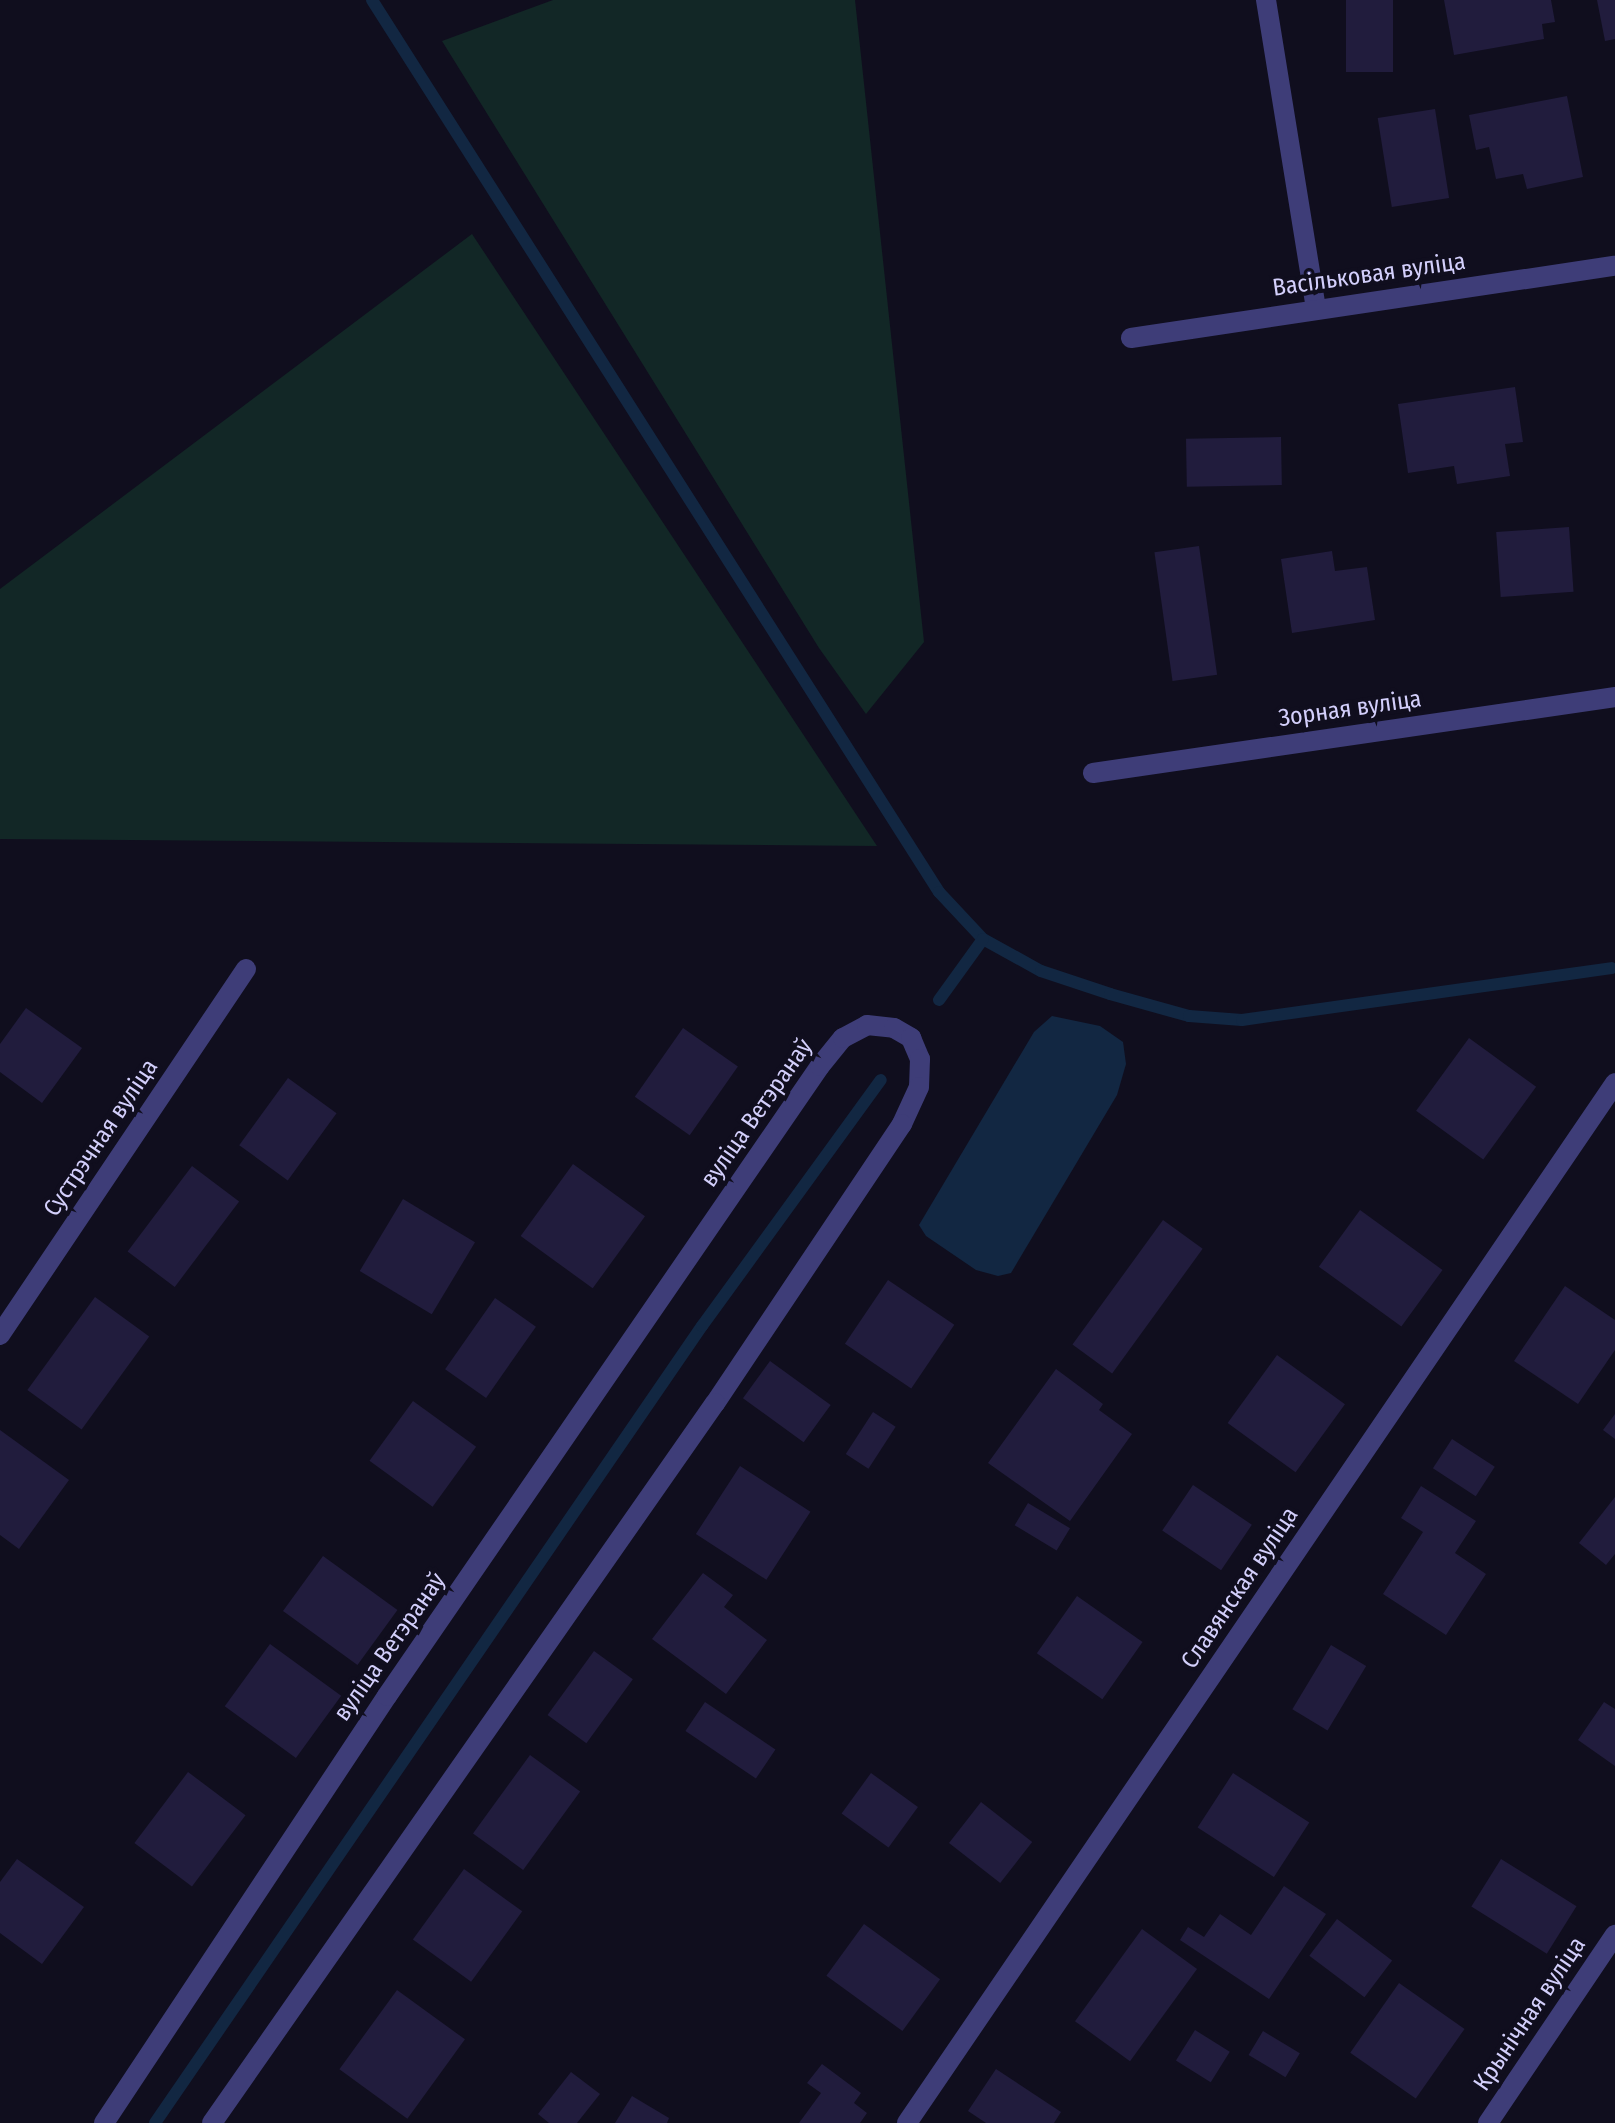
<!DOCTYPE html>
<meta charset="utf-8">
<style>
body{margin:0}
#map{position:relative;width:1615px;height:2123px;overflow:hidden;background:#100e1e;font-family:"Fira Sans Condensed",sans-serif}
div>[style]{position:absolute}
.green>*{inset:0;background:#122726}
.water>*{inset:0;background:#122742}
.stream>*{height:12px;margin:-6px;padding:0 6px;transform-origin:6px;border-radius:6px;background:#122742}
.building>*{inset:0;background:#211c3d;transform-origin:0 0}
.minor>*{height:20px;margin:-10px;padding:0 10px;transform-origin:10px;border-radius:10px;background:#3e3d78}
span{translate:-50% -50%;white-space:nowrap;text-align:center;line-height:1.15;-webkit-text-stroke:8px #100e1e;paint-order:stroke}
.street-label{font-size:24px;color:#d3cffb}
</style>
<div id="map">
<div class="green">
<i style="clip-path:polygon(553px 0,855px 0,924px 642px,866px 714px,819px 648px,442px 41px)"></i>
<i style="clip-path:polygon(472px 234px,877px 846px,0 839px,0 589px)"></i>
</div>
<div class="water">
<i style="clip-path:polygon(1052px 1016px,1100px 1026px,1123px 1042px,1126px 1064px,1117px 1095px,1011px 1273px,998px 1276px,976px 1270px,926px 1236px,919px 1225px,1034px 1032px)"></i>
</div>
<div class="stream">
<i style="left:372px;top:0;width:1057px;rotate:57.56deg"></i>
<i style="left:939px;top:892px;width:64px;rotate:46.9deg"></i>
<i style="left:983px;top:939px;width:66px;rotate:28.9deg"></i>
<i style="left:1041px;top:971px;width:73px;rotate:18.4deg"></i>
<i style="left:1110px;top:994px;width:82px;rotate:15.6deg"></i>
<i style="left:1189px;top:1016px;width:53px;rotate:4.3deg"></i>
<i style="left:1242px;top:1020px;width:373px;rotate:-8deg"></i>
<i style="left:939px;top:1000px;width:75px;rotate:-54.2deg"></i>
<i style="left:155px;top:2123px;width:967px;rotate:-55.54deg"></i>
<i style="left:702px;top:1326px;width:304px;rotate:-54deg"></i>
</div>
<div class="building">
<i style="left:1346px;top:0;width:47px;height:72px"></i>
<i style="clip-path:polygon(1444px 0,1551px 0,1555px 22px,1542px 24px,1544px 39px,1454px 55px)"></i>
<i style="clip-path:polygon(1597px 0,1615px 0,1615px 39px,1605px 41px)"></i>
<i style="clip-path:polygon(1567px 96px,1583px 177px,1527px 189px,1523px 174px,1496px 179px,1489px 147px,1476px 150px,1469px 115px)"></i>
<i style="left:1435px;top:109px;width:90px;height:58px;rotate:81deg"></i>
<i style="clip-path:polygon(1515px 387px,1523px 442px,1505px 444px,1510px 476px,1457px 484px,1454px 466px,1408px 473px,1398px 404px)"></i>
<i style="left:1281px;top:437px;width:48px;height:95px;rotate:89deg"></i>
<i style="left:1569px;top:527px;width:65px;height:73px;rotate:86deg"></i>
<i style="left:1199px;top:546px;width:130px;height:45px;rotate:82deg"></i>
<i style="clip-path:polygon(1332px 551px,1335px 571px,1367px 567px,1375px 620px,1292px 633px,1281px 559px)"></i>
<i style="clip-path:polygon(26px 1008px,82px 1048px,42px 1103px,0 1072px,0 1044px)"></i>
<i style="left:683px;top:1028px;width:67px;height:84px;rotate:35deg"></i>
<i style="left:1469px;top:1038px;width:83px;height:90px;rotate:36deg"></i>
<i style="left:288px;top:1078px;width:60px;height:83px;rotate:36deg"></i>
<i style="left:573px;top:1164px;width:89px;height:89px;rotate:36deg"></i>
<i style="left:192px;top:1166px;width:59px;height:107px;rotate:37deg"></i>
<i style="left:403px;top:1199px;width:84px;height:84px;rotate:31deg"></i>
<i style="left:1360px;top:1210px;width:102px;height:70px;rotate:36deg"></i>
<i style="left:1163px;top:1220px;width:49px;height:154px;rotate:36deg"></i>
<i style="left:888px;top:1280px;width:80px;height:77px;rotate:34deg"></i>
<i style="clip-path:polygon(1565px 1286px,1615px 1320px,1615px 1350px,1578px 1404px,1514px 1361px)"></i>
<i style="left:95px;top:1297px;width:67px;height:115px;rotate:36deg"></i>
<i style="left:495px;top:1298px;width:50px;height:87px;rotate:35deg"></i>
<i style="left:1277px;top:1355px;width:84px;height:84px;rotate:36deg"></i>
<i style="left:770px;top:1361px;width:75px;height:46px;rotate:36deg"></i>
<i style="clip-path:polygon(1056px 1369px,1103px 1404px,1099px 1410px,1132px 1434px,1070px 1521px,988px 1463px)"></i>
<i style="left:413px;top:1401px;width:78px;height:74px;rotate:36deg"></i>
<i style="left:873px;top:1412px;width:27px;height:50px;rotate:33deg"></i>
<i style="clip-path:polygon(1615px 1414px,1615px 1439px,1603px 1430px)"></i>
<i style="clip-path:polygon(0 1430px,69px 1480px,19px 1549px,0 1535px)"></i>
<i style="left:1452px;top:1439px;width:51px;height:35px;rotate:33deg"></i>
<i style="left:740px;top:1466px;width:84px;height:81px;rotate:33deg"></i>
<i style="left:1193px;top:1485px;width:71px;height:55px;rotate:34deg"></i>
<i style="clip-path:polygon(1421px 1486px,1476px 1521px,1455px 1553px,1486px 1574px,1446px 1635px,1383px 1594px,1423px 1532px,1401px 1518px)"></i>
<i style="clip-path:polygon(1615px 1497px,1615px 1554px,1606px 1565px,1579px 1543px)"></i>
<i style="left:1028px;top:1503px;width:49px;height:26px;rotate:31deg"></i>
<i style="left:323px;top:1556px;width:92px;height:68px;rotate:36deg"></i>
<i style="clip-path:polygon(703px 1573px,733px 1595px,724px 1607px,767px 1640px,726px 1694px,652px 1639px)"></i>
<i style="left:1077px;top:1596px;width:80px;height:70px;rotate:35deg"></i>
<i style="left:270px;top:1644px;width:88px;height:77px;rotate:36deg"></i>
<i style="left:1331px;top:1645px;width:41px;height:75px;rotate:31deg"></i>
<i style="left:594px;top:1651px;width:48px;height:79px;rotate:36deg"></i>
<i style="left:705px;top:1702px;width:85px;height:35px;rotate:34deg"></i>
<i style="clip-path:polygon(1604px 1702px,1615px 1709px,1615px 1766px,1578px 1740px)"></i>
<i style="left:530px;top:1755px;width:62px;height:97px;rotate:36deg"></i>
<i style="left:188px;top:1772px;width:72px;height:89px;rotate:37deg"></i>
<i style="left:871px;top:1773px;width:58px;height:50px;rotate:36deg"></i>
<i style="left:1233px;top:1773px;width:91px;height:65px;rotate:33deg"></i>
<i style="left:981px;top:1802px;width:65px;height:52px;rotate:38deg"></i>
<i style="clip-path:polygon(17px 1859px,84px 1907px,42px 1964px,0 1933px,0 1882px)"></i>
<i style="left:1501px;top:1859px;width:89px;height:56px;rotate:32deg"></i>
<i style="left:464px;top:1869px;width:72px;height:87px;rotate:36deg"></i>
<i style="clip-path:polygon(1284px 1886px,1326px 1914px,1269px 1999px,1180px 1940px,1188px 1927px,1204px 1937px,1220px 1914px,1251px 1935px)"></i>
<i style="left:1337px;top:1919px;width:69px;height:46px;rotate:37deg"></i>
<i style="left:864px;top:1924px;width:94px;height:64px;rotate:36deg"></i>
<i style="left:1142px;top:1929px;width:68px;height:114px;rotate:36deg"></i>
<i style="left:1399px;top:1983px;width:80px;height:85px;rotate:35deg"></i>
<i style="left:397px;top:1990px;width:84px;height:98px;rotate:36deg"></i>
<i style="left:1195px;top:2030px;width:41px;height:36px;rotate:32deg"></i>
<i style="left:1263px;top:2031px;width:43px;height:28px;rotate:31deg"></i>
<i style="clip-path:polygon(822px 2064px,861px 2093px,854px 2103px,867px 2113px,860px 2123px,799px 2123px,821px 2093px,807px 2083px)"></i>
<i style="clip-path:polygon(996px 2069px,1061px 2112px,1054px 2123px,986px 2123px,968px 2111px)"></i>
<i style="clip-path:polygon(571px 2072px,600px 2094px,577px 2123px,549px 2123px,538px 2114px)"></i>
<i style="clip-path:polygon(632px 2096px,669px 2118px,667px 2123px,615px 2123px)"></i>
</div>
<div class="minor">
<i style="left:1266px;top:0;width:313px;rotate:80.8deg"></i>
<i style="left:1131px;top:338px;width:489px;rotate:-8.5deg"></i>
<i style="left:1093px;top:773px;width:528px;rotate:-8.28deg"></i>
<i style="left:0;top:1335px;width:441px;rotate:-56.1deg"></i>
<i style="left:104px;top:2123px;width:512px;rotate:-56.47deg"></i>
<i style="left:387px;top:1696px;width:764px;rotate:-55.5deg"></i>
<i style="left:820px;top:1066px;width:36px;rotate:-51deg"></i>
<i style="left:843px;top:1038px;width:27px;rotate:-28deg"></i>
<i style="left:867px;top:1025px;width:27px;rotate:6deg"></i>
<i style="left:894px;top:1028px;width:20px;rotate:30deg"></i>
<i style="left:911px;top:1038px;width:23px;rotate:67deg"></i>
<i style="left:920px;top:1059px;width:28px;rotate:92deg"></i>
<i style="left:919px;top:1087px;width:41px;rotate:114.7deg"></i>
<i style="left:902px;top:1124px;width:336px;rotate:123.8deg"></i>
<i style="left:715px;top:1403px;width:878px;rotate:124.94deg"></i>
<i style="left:907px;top:2123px;width:1258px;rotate:-55.75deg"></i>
<i style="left:1488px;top:2123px;width:227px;rotate:-56deg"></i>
</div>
<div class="street-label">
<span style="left:1369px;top:275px;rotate:-8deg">Васільковая вуліца</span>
<span style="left:1350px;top:709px;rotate:-8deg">Зорная вуліца</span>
<span style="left:757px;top:1113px;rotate:-55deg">вуліца Ветэранаў</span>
<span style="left:101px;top:1138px;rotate:-56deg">Сустрэчная вуліца</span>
<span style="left:1240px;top:1588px;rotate:-56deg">Славянская вуліца</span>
<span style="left:390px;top:1647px;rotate:-55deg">вуліца Ветэранаў</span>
<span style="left:1530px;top:2014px;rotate:-56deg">Крынічная вуліца</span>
</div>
</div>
